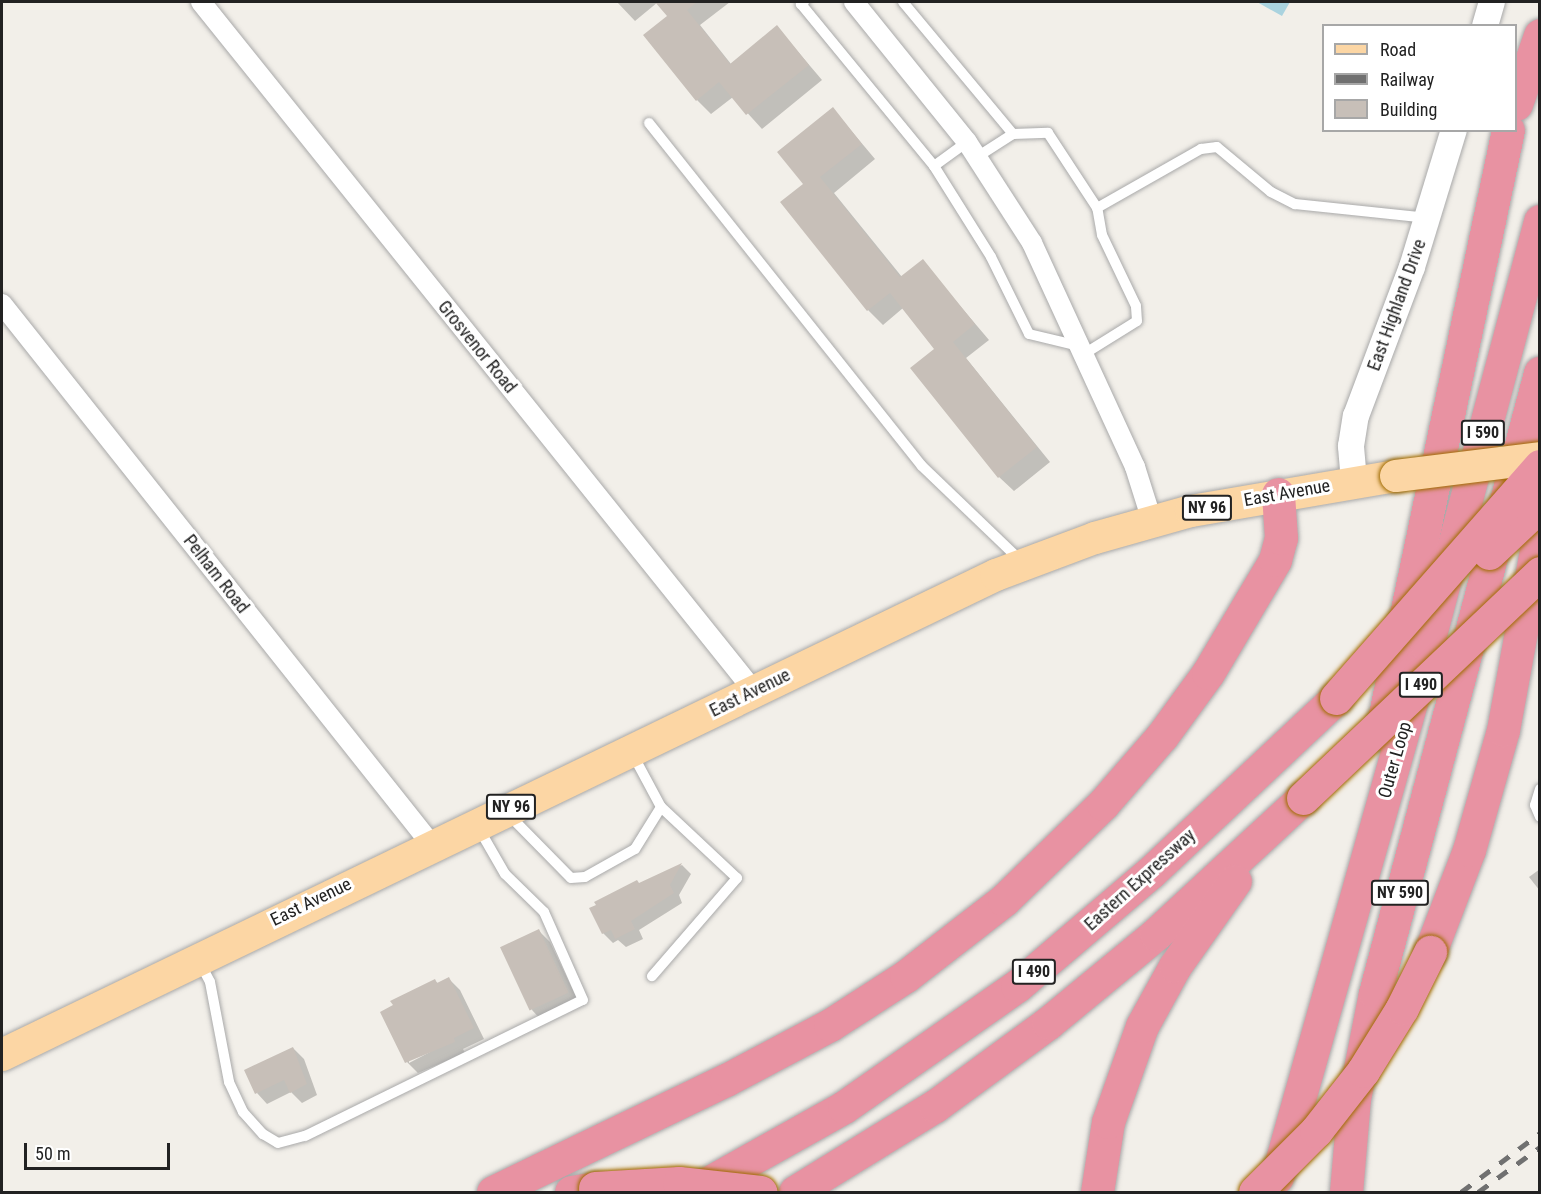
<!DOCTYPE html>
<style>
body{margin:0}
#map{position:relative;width:1541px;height:1194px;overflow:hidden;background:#f2efe9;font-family:"Roboto Condensed",sans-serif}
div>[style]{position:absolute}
.water>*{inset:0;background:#aad3df}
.shadow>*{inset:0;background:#0003}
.building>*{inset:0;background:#c7bfb8;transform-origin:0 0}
.roads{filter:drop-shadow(0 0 2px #a9a9a9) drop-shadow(0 0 2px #a9a9a9)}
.service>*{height:10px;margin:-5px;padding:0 5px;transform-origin:5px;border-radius:5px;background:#fff}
.minor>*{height:20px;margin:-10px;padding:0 10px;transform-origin:10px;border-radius:10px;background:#fff}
.tertiary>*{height:26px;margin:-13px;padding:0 13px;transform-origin:13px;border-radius:13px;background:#fff}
.primary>*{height:32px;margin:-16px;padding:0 16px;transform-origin:16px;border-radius:16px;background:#fcd6a4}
.motorway>*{height:33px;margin:-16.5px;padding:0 16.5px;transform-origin:16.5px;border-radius:16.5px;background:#e892a2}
.rail>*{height:4.5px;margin-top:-2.25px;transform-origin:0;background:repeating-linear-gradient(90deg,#707070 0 12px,transparent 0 24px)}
.bridges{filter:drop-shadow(0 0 2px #a06b00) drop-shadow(0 0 2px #a06b00)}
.primary-bridge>*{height:32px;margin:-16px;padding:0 16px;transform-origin:16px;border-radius:16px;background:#fcd6a4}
.motorway-bridge>*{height:33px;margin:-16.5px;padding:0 16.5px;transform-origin:16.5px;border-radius:16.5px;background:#e892a2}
span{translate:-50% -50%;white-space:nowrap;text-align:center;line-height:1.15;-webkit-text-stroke:6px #fff;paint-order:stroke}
.shield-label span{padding:2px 4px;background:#fff;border:2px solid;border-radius:4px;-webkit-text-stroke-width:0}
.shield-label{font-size:16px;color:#222;font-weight:700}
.street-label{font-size:18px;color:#222}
.frame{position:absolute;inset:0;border:3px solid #222;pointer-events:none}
.legend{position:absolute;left:1322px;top:24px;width:195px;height:108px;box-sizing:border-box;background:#fff;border:2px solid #a7a7a7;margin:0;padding:8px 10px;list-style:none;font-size:18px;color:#222}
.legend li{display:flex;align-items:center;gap:12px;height:30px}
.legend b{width:30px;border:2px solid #a7a7a7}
.scale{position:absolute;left:24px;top:1143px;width:146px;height:27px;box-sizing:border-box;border:3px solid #222;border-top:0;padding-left:8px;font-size:18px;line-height:21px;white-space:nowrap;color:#222;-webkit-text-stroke:4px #fff;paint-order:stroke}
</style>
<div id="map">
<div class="water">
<i style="clip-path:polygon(1257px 2px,1290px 2px,1282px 16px)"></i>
</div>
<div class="shadow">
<i style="clip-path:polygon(617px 2px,730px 2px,700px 25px,731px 64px,777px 27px,822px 80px,762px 129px,733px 97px,711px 114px,697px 100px,669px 16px,658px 2px,635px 21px)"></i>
<i style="clip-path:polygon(833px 109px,875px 159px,834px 193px,902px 277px,922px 261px,989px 340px,966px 358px,1050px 462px,1014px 491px,999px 477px,937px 349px,903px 308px,883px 325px,868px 310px,805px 184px)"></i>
<i style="clip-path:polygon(682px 865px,691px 874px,679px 895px,682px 903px,639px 930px,643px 939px,626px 947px,618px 940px,613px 943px,603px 933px,639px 884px)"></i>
<i style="clip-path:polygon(1540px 869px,1540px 891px,1529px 877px)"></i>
<i style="clip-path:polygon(539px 931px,550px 942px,579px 1003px,542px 1021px,532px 1010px)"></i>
<i style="clip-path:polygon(evenodd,449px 979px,460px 990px,484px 1039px,463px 1049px,465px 1053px,418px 1073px,407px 1062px,382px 1012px,435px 981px,439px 984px,449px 979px,432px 1051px,409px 1063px,409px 1060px,432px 1051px)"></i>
<i style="clip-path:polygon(293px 1048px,304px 1059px,317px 1095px,302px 1103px,291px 1092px,267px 1104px,257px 1093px)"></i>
</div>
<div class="building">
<i style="clip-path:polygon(655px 2px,697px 2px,687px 10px,730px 64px,777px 25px,809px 65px,746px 115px,719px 82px,696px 101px,643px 35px,667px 16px)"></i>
<i style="clip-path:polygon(833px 107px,862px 144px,820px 177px,900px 277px,923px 259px,975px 324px,953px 342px,1037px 447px,998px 478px,910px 368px,934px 349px,890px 293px,867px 311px,780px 202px,803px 184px,777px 152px)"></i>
<i style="clip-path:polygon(682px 863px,670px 885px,674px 893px,631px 921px,635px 929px,615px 939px,611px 930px,602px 934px,589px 908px,596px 905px,594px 902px,637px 880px,639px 883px)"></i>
<i style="left:539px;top:929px;width:70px;height:43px;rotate:65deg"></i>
<i style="clip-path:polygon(449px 977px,474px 1028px,454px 1038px,455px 1042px,405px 1063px,380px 1012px,393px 1005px,390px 1001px,435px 979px,437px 983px)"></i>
<i style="clip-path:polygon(293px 1047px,307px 1084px,290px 1093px,284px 1080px,255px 1094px,244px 1070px)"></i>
</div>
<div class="roads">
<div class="service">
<i style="left:804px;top:2px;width:4px;rotate:146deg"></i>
<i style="left:801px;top:4px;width:210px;rotate:50.6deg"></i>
<i style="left:934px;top:166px;width:107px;rotate:57.9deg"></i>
<i style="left:991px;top:257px;width:86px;rotate:63.7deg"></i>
<i style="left:1029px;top:334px;width:51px;rotate:13.5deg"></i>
<i style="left:903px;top:2px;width:172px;rotate:50.2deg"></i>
<i style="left:1013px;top:134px;width:35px;rotate:-2deg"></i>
<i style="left:1048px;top:133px;width:90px;rotate:56.8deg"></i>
<i style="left:1097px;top:208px;width:120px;rotate:-29.6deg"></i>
<i style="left:1201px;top:149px;width:16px;rotate:-7deg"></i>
<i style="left:1217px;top:147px;width:70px;rotate:39.8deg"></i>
<i style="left:1271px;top:192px;width:27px;rotate:27deg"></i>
<i style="left:1295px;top:204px;width:134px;rotate:6deg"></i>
<i style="left:649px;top:123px;width:438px;rotate:51.5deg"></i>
<i style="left:922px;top:466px;width:137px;rotate:43.8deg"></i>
<i style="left:977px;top:157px;width:43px;rotate:-32.6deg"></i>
<i style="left:934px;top:166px;width:41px;rotate:-36deg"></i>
<i style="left:1084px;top:354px;width:62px;rotate:-31.9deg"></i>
<i style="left:1137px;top:321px;width:15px;rotate:-94deg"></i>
<i style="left:1136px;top:306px;width:79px;rotate:-115.6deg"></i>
<i style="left:1102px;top:235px;width:27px;rotate:-100deg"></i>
<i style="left:632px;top:753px;width:61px;rotate:61.8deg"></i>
<i style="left:661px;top:807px;width:104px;rotate:43.1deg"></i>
<i style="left:737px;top:878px;width:130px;rotate:130.9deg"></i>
<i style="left:1540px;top:789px;width:17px;rotate:107deg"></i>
<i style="left:1535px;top:805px;width:13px;rotate:67deg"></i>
<i style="left:509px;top:815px;width:88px;rotate:45.5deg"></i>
<i style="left:571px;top:878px;width:14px;rotate:-4deg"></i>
<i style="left:585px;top:877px;width:57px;rotate:-29.2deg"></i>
<i style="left:635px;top:849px;width:49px;rotate:-58.2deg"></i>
<i style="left:200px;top:963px;width:21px;rotate:62deg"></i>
<i style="left:210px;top:982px;width:102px;rotate:79.2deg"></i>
<i style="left:229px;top:1082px;width:33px;rotate:65deg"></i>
<i style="left:243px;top:1112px;width:30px;rotate:48deg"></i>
<i style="left:263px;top:1134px;width:17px;rotate:31deg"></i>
<i style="left:278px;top:1143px;width:28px;rotate:-15deg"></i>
<i style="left:305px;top:1136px;width:309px;rotate:-26.1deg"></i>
<i style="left:583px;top:1000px;width:96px;rotate:-113.9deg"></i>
<i style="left:544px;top:912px;width:54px;rotate:-135.7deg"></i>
<i style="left:505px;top:874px;width:54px;rotate:-119.9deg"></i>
</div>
<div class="minor">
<i style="left:201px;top:2px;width:883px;rotate:51.25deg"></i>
<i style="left:854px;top:2px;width:180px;rotate:51.1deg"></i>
<i style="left:967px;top:142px;width:120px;rotate:57.2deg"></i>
<i style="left:1032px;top:243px;width:247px;rotate:65.3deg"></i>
<i style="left:1135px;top:467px;width:57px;rotate:72.5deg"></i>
<i style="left:2px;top:304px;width:690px;rotate:51.53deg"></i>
</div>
<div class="tertiary">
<i style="left:1485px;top:26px;width:25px;rotate:-74deg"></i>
<i style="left:1354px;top:481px;width:35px;rotate:-95deg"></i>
<i style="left:1351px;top:446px;width:30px;rotate:-81deg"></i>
<i style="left:1356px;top:416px;width:159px;rotate:-69.4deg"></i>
<i style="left:1412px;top:267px;width:143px;rotate:-73deg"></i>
</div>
<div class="primary">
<i style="left:2px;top:1055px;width:1104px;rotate:-25.78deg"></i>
<i style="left:996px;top:575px;width:106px;rotate:-20.5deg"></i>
<i style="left:1095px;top:538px;width:100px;rotate:-15.7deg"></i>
<i style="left:1191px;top:511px;width:208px;rotate:-9.7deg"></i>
</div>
<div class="motorway">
<i style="left:1516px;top:104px;width:73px;rotate:-70.8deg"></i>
<i style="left:1381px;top:733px;width:616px;rotate:-78.11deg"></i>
<i style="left:1430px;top:952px;width:109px;rotate:-69.1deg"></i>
<i style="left:1469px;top:850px;width:125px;rotate:-74.2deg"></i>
<i style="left:1503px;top:730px;width:205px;rotate:-79.6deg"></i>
<i style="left:1277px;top:1177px;width:552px;rotate:-74.23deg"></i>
<i style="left:1427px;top:646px;width:440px;rotate:-75.1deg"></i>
<i style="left:493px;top:1192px;width:259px;rotate:-25.7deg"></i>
<i style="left:726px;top:1080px;width:118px;rotate:-27.9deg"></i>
<i style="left:830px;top:1025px;width:90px;rotate:-32.8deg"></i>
<i style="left:906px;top:976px;width:124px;rotate:-37.8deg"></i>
<i style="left:1004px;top:900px;width:138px;rotate:-44.1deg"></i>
<i style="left:1103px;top:804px;width:90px;rotate:-49.1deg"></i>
<i style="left:1162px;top:736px;width:78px;rotate:-53.9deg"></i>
<i style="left:1208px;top:673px;width:131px;rotate:-59.3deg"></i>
<i style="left:1275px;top:560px;width:23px;rotate:-75deg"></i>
<i style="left:1281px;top:538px;width:44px;rotate:-93.9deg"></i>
<i style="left:571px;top:1192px;width:24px;rotate:-9deg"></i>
<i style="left:692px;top:1192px;width:174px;rotate:-29.2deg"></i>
<i style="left:844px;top:1107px;width:211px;rotate:-35deg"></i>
<i style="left:1017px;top:986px;width:176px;rotate:-40.4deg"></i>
<i style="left:1151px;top:872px;width:254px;rotate:-43.2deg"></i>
<i style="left:795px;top:1192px;width:164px;rotate:-31.6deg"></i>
<i style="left:935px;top:1106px;width:140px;rotate:-36.3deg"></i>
<i style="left:1048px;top:1023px;width:140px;rotate:-39.5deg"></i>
<i style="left:1156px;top:934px;width:200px;rotate:-42.8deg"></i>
<i style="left:1097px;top:1192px;width:71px;rotate:-81.1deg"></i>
<i style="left:1108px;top:1122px;width:102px;rotate:-70.5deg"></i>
<i style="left:1142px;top:1026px;width:68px;rotate:-61.2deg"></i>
<i style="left:1175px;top:966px;width:104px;rotate:-54.8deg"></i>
<i style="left:1346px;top:1192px;width:93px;rotate:-85.1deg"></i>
<i style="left:1354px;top:1099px;width:108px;rotate:-78.8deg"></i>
<i style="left:1375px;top:993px;width:642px;rotate:-75.1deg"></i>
</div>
</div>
<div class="rail">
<i style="left:1461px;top:1192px;width:99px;rotate:-36.8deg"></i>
<i style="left:1478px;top:1192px;width:77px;rotate:-36deg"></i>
</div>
<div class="bridges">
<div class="primary-bridge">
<i style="left:1396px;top:476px;width:145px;rotate:-7.1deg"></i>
</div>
<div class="motorway-bridge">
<i style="left:1489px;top:553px;width:70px;rotate:-43.3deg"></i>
<i style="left:1336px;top:698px;width:309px;rotate:-48.7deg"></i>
<i style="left:1303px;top:798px;width:327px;rotate:-43.5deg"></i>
<i style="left:595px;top:1188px;width:84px;rotate:-3.4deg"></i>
<i style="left:679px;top:1183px;width:82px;rotate:6.3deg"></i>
<i style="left:1255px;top:1192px;width:86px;rotate:-45deg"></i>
<i style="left:1316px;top:1131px;width:76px;rotate:-51.9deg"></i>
<i style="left:1363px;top:1071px;width:74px;rotate:-58.2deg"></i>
<i style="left:1402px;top:1008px;width:63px;rotate:-63.4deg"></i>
</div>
</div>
<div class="shield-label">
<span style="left:1483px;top:433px">I 590</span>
<span style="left:1207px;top:508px">NY 96</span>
<span style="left:1421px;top:685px">I 490</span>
<span style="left:511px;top:807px">NY 96</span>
<span style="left:1400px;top:893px">NY 590</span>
<span style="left:1034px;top:972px">I 490</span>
</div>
<div class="street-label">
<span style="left:1397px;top:305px;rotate:-70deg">East Highland Drive</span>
<span style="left:477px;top:347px;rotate:51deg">Grosvenor Road</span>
<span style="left:1287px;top:493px;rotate:-10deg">East Avenue</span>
<span style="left:216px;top:574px;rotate:52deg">Pelham Road</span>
<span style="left:750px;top:693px;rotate:-26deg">East Avenue</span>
<span style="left:1395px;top:760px;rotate:-74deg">Outer Loop</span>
<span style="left:1140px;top:880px;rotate:-42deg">Eastern Expressway</span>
<span style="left:311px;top:902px;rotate:-26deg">East Avenue</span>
</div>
<div class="frame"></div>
<ul class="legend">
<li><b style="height:8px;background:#fcd6a4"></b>Road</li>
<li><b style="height:8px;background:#707070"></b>Railway</li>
<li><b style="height:16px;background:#c7bfb8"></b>Building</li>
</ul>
<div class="scale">50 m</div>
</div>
